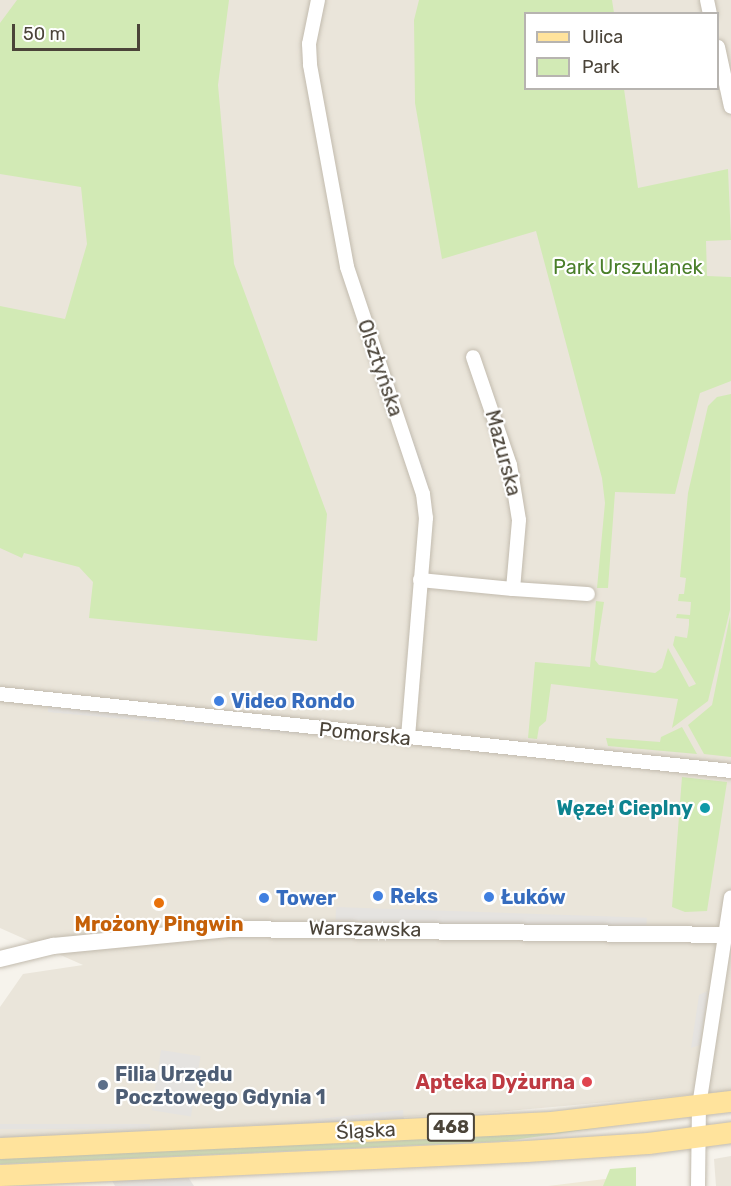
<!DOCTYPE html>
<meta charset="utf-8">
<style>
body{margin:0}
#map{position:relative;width:731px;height:1186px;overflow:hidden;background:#f6f3ec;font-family:Rubik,sans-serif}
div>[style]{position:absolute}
.residential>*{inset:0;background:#eae5da}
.education>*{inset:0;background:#efe8d6}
.green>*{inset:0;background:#d2eab5}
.parking>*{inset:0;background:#e5e3e0;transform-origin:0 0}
.roads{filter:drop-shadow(0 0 2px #c2bbae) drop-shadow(0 0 2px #c2bbae)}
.minor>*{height:14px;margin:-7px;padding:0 7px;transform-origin:7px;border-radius:7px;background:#fff}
.tertiary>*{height:16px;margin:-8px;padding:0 8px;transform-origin:8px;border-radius:8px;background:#fff}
.primary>*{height:21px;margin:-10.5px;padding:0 10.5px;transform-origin:10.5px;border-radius:10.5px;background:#ffe39c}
.dots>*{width:16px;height:16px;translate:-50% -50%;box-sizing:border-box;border:3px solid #fff;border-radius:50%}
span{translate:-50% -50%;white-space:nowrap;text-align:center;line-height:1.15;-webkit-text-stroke:4.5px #fff;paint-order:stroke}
.shield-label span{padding:2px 4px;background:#fff;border:2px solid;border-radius:4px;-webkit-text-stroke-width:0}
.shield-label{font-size:18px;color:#4b4439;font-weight:700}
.park-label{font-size:20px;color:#4a7f2a}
.street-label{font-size:20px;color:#4b4439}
.shop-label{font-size:20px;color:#366cbe;font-weight:700}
.left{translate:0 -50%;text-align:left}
.culture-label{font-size:20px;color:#0d838f;font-weight:700}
.right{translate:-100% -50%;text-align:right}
.food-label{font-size:20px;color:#c56008;font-weight:700}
.service-label{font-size:20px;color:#4e5e75;font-weight:700}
.health-label{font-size:20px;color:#be3a42;font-weight:700}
.legend{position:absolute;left:524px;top:12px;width:195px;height:78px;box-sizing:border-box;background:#fff;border:2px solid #b7b4b0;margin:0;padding:8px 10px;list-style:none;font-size:18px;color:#4b4439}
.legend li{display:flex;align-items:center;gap:12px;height:30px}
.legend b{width:30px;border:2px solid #b7b4b0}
.scale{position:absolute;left:12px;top:24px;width:128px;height:27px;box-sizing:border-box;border:3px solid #4b4439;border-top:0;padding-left:8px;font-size:18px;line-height:21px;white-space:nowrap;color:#4b4439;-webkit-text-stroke:4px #fff;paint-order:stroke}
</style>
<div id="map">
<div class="residential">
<i style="clip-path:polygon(evenodd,0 0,731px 0,731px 1091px,497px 1112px,0 1139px,0 1007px,23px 974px,83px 965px,0 928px,0 0,526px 14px,718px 14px,718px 88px,526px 88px,526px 14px)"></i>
<i style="clip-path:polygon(731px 1156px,731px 1186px,716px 1186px,714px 1159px)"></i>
</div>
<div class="education">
<i style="clip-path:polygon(605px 1179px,636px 1186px,548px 1186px)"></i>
</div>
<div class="green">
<i style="clip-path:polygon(17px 0,229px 0,218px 85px,234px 264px,327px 514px,317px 641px,89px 618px,93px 582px,79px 567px,24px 553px,22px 558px,0 548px,0 306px,65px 319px,87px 244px,81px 187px,0 174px,0 23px)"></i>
<i style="clip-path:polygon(419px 0,612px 0,614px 13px,526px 14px,526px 88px,624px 89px,638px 188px,728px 169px,731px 240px,706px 241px,707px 276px,731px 277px,731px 381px,700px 393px,675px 494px,615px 492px,608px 588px,597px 588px,605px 503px,602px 478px,536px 231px,442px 259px,415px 103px,414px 20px)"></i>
<i style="clip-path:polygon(731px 394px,730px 610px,708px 701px,672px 728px,678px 699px,551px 684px,546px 721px,539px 727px,537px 739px,528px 738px,535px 662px,590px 667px,596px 601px,604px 602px,595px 660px,599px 665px,655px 673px,662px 668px,668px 648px,689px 687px,696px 684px,673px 645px,675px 636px,687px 638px,689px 625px,689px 619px,676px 618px,677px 614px,690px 615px,691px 602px,678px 601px,679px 594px,684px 594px,686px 578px,680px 577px,688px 493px,708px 406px,717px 397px)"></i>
<i style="clip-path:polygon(730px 616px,731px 634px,731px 757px,704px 754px,688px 725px,712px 705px)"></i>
<i style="clip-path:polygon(682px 727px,697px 754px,608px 746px,606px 738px,660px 742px,661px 737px)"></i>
<i style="clip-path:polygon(682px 777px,727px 782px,707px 911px,685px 912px,672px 907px)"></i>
<i style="clip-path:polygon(611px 1126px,507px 1141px,0 1164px,0 1158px,523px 1134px)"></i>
<i style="clip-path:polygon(636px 1167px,636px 1186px,603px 1186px,610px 1169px)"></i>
</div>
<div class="parking">
<i style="clip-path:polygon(410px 429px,427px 477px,432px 507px,427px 507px,404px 430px)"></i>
<i style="clip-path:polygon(48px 706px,159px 717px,159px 722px,48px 712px)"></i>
<i style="left:183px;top:719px;width:118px;height:5px;rotate:5deg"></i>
<i style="left:336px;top:907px;width:311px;height:13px;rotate:2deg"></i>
<i style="clip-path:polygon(708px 991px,700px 1045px,691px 1048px,699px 995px)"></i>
<i style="left:161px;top:1050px;width:40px;height:61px;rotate:9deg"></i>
<i style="left:403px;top:1110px;width:9px;height:191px;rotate:84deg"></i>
<i style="left:150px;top:1124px;width:5px;height:150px;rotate:90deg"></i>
<i style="clip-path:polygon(186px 1174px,194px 1186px,115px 1186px,110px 1177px)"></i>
</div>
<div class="roads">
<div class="minor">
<i style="left:318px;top:0;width:45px;rotate:101.6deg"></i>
<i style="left:309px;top:44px;width:21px;rotate:87deg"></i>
<i style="left:310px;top:65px;width:205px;rotate:79.6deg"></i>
<i style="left:347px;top:267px;width:239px;rotate:71.5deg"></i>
<i style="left:423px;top:494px;width:24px;rotate:83deg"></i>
<i style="left:426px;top:518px;width:221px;rotate:94.7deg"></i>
<i style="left:707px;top:0;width:14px;rotate:78deg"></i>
<i style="left:718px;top:47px;width:61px;rotate:77.8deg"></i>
<i style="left:420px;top:580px;width:93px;rotate:5.5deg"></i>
<i style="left:513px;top:589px;width:69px;rotate:-85deg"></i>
<i style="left:519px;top:520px;width:56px;rotate:-99.3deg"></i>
<i style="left:510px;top:465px;width:114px;rotate:-108.9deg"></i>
<i style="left:513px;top:589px;width:75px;rotate:3.8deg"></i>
<i style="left:0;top:694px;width:735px;rotate:6.01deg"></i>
<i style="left:698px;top:1186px;width:80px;rotate:-89.3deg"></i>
<i style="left:699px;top:1106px;width:211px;rotate:-81.3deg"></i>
</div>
<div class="tertiary">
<i style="left:0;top:959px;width:55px;rotate:-13.8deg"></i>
<i style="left:53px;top:946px;width:176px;rotate:-5.5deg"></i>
<i style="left:228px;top:929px;width:503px;rotate:0.68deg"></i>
</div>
<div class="primary">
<i style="left:0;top:1148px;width:552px;rotate:-2.7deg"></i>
<i style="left:551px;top:1122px;width:181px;rotate:-6.7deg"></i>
<i style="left:0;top:1175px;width:527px;rotate:-2.61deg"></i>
<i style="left:526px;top:1151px;width:122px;rotate:-3.8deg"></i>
<i style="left:648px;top:1143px;width:84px;rotate:-7.5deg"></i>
</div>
</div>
<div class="dots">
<i style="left:219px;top:701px;background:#3f7fe0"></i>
<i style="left:705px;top:808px;background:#0f9aa8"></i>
<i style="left:378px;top:896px;background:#3f7fe0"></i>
<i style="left:489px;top:897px;background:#3f7fe0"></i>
<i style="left:264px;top:898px;background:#3f7fe0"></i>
<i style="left:159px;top:903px;background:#e8710a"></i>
<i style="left:587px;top:1082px;background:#e0444e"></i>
<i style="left:103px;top:1085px;background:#5c6f8a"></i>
</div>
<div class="shield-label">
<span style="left:451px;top:1127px">468</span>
</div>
<div class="park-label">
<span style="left:628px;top:267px">Park Urszulanek</span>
</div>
<div class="street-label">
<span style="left:380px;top:368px;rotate:71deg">Olsztyńska</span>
<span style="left:503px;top:453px;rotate:75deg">Mazurska</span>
<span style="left:365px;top:734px;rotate:6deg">Pomorska</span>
<span style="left:365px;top:929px;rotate:1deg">Warszawska</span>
<span style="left:366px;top:1131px;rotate:-3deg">Śląska</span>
</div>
<div class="shop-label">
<span class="left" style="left:231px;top:701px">Video Rondo</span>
<span class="left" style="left:390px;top:896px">Reks</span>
<span class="left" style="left:501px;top:897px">Łuków</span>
<span class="left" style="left:276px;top:898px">Tower</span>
</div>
<div class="culture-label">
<span class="right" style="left:693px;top:808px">Węzeł Cieplny</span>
</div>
<div class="food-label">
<span style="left:159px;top:924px">Mrożony Pingwin</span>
</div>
<div class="service-label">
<span class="left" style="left:115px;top:1086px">Filia Urzędu<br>Pocztowego Gdynia 1</span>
</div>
<div class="health-label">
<span class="right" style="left:575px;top:1082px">Apteka Dyżurna</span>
</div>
<ul class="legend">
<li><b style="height:8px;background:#ffe39c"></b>Ulica</li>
<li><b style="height:16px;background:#d2eab5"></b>Park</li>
</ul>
<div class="scale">50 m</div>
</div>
